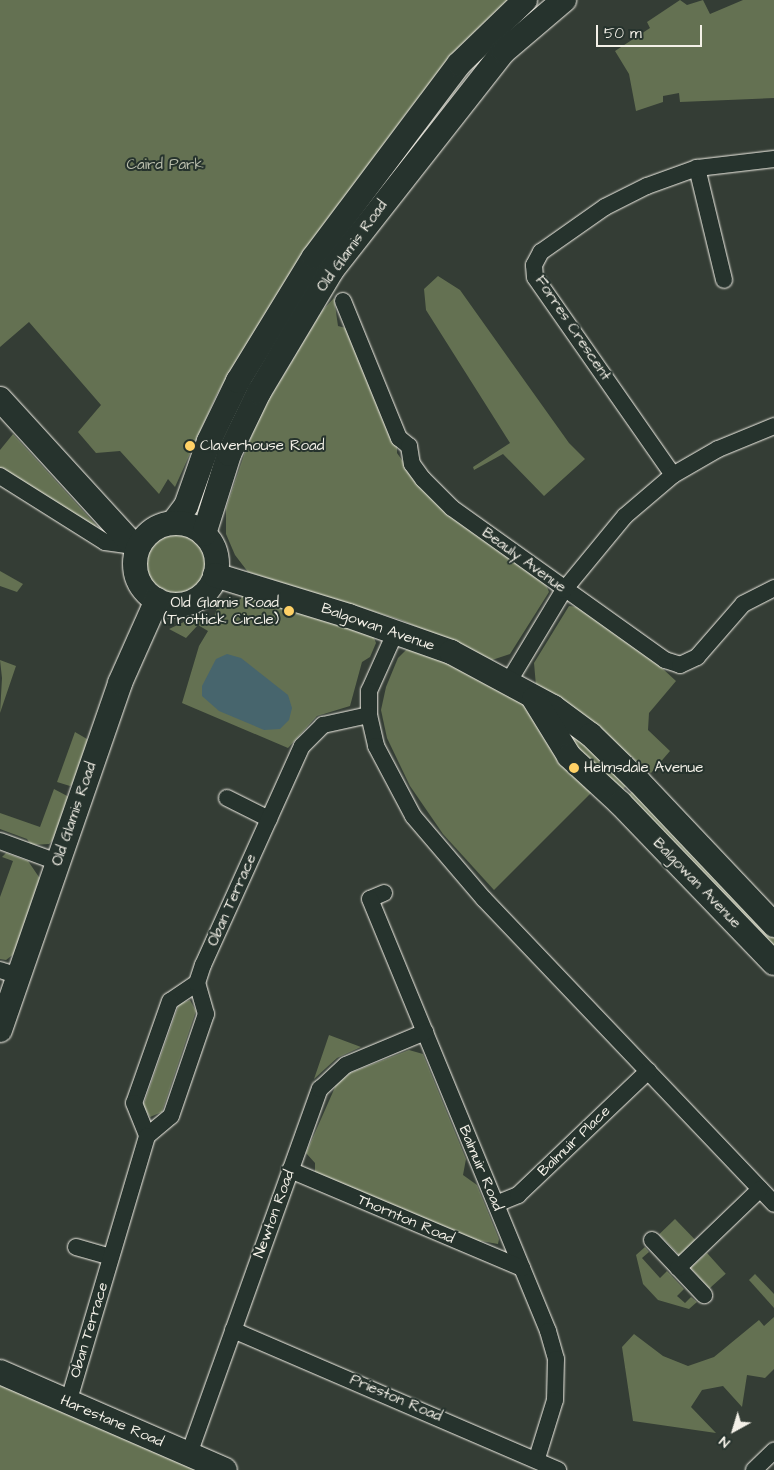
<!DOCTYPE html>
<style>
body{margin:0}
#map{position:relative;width:774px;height:1470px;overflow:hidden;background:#343d35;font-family:"Architects Daughter",sans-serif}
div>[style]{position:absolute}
.green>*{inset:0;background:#647152;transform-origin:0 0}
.round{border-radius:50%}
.water>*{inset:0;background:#47656d}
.roads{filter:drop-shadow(0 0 1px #f4f1e8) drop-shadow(0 0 1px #f4f1e8)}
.street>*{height:16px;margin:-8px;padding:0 8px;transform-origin:8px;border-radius:8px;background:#26332d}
.secondary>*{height:24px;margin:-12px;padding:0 12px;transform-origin:12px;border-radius:12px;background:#26332d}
.secondary>.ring{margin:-12px;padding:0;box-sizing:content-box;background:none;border:24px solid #26332d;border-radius:50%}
.dots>*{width:14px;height:14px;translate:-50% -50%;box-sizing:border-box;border:2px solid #26332d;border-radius:50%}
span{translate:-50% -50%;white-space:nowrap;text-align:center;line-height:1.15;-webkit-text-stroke:4px #26332d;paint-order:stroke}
.park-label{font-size:15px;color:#babeac}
.street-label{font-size:15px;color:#f4f1e8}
.poi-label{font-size:15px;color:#f4f1e8}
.left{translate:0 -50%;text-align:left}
.right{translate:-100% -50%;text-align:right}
.north{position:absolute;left:709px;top:1405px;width:50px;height:50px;-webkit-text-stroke:4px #26332d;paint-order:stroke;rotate:219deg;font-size:14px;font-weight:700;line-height:20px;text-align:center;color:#f4f1e8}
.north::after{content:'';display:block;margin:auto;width:18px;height:22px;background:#f4f1e8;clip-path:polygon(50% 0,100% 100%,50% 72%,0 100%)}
.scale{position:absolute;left:596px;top:25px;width:106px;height:22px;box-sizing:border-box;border:2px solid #f4f1e8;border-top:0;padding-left:6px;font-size:15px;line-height:18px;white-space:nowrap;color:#f4f1e8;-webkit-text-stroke:4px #26332d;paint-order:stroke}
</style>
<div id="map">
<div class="green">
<i style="clip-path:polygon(0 0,510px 0,411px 107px,289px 275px,217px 394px,175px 487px,168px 479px,159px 494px,120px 451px,96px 453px,78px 432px,101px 405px,29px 322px,0 347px)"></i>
<i style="clip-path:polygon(680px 0,687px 5px,703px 0,710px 14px,743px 0,774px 0,774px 98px,680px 102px,679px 93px,663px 96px,663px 102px,636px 111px,629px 74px,615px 51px,650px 28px,647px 22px)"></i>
<i style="clip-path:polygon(438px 276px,460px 290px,569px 443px,585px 459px,544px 496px,503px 454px,474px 470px,473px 467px,510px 443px,426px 310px,424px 289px)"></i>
<i style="clip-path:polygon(334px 298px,338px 326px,346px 328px,397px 443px,397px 453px,418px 483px,545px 582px,549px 592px,510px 654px,492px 660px,401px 620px,248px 572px,235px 555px,226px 534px,226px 508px,246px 449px,263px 409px,320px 313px)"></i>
<i style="clip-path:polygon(13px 434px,96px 525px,93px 529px,0 470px,0 450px)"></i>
<i class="round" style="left:144px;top:533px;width:62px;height:62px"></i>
<i style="clip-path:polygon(0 571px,23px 584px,17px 592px,0 586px)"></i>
<i style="clip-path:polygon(242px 592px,373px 635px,376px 643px,370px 657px,362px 662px,350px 706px,317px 716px,288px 748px,182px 703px,199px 646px,208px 631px,198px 625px,186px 638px,169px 629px,186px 621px,213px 619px,217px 609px,241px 599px)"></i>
<i style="clip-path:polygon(569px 606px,578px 607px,650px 657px,676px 681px,649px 713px,648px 730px,670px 751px,651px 773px,568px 706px,536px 686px,534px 663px)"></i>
<i style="clip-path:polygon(406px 650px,418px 650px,515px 693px,592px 792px,494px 890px,443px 834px,410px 786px,387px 738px,381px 710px,386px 687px,398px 658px)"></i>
<i style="clip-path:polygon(0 660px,16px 666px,0 713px,2px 678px)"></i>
<i style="clip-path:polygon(550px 710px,630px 781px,618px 795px,594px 773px)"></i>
<i style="clip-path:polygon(75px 732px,87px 739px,89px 746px,76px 783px,70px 786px,57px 782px)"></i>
<i style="clip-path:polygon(54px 789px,71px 798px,59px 834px,49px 844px,31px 845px,27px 839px,0 829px,0 813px,40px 827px)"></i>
<i style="clip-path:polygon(635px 789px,774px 930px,774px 957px,626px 797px)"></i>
<i style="clip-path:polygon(6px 853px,28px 861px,41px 880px,19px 950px,6px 960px,0 959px,0 897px,13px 861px,2px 857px)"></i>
<i style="clip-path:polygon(190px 1000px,196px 1011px,162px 1112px,150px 1117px,143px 1106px,179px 1004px)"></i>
<i style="clip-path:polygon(329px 1035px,361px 1047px,337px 1058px,314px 1079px)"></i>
<i style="clip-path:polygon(409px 1050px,423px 1054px,466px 1159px,463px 1175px,477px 1185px,499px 1239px,498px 1244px,481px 1241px,479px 1245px,315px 1176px,315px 1163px,306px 1153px,336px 1085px,350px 1073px)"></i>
<i style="left:675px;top:1219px;width:29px;height:22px;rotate:46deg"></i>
<i style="clip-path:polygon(645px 1247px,649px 1252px,642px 1258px,660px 1278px,667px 1271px,684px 1289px,677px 1296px,685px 1303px,691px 1297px,697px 1302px,689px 1309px,658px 1300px,643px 1284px,636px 1255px)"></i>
<i style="left:707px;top:1253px;width:28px;height:22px;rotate:48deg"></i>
<i style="clip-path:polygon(755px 1274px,774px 1294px,774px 1308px,749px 1280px)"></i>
<i style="clip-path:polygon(774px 1317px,774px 1369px,765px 1378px,747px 1375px,742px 1407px,723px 1386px,702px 1390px,691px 1407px,716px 1433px,633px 1421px,622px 1347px,634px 1334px,663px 1356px,688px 1366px,714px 1357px,759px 1320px,764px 1326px)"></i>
<i style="clip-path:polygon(0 1381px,162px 1451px,195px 1470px,0 1470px)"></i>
</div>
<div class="water">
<i style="clip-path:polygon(227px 654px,241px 658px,288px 695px,292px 708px,289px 720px,280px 729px,264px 730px,219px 711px,202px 696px,202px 686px,216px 659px)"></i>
</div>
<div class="roads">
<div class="street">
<i style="left:697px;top:168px;width:115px;rotate:76.4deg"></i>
<i style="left:343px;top:301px;width:148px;rotate:67.8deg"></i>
<i style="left:399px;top:438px;width:13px;rotate:39deg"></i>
<i style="left:409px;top:446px;width:18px;rotate:81deg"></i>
<i style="left:412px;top:464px;width:19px;rotate:54deg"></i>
<i style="left:423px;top:479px;width:41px;rotate:45deg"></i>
<i style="left:452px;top:508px;width:262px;rotate:35.5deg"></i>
<i style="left:665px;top:660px;width:16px;rotate:18deg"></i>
<i style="left:680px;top:665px;width:19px;rotate:-25deg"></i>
<i style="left:697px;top:657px;width:70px;rotate:-49deg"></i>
<i style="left:743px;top:604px;width:35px;rotate:-27deg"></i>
<i style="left:673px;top:475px;width:241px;rotate:-124.9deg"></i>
<i style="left:535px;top:277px;width:12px;rotate:-95deg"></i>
<i style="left:534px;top:265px;width:15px;rotate:-62deg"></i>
<i style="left:541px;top:252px;width:78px;rotate:-35.1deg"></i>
<i style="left:605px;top:207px;width:47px;rotate:-26.6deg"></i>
<i style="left:647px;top:186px;width:53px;rotate:-19.8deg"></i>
<i style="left:697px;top:168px;width:78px;rotate:-6.7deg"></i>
<i style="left:0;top:476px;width:124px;rotate:32.2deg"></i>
<i style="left:105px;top:542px;width:29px;rotate:8deg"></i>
<i style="left:396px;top:631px;width:66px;rotate:114.2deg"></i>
<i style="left:369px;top:691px;width:24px;rotate:90deg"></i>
<i style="left:369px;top:715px;width:32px;rotate:77deg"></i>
<i style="left:376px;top:746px;width:79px;rotate:62.1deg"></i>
<i style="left:413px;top:816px;width:109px;rotate:49.5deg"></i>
<i style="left:484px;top:899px;width:421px;rotate:46.4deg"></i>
<i style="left:509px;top:681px;width:106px;rotate:-58.9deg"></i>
<i style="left:564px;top:590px;width:96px;rotate:-50.5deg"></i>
<i style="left:625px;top:516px;width:63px;rotate:-40.5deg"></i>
<i style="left:673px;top:475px;width:52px;rotate:-30deg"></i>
<i style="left:718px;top:449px;width:61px;rotate:-22.3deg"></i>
<i style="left:227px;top:798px;width:47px;rotate:26.6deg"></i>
<i style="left:0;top:841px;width:61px;rotate:20.2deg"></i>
<i style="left:384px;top:893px;width:15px;rotate:157deg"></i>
<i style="left:370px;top:899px;width:467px;rotate:67.6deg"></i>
<i style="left:548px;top:1331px;width:29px;rotate:74deg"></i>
<i style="left:556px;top:1359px;width:41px;rotate:91.4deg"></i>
<i style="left:555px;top:1400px;width:61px;rotate:107.2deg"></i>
<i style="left:0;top:970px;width:19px;rotate:18deg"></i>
<i style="left:197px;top:983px;width:32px;rotate:146deg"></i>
<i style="left:170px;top:1001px;width:108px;rotate:109.4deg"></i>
<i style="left:134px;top:1103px;width:35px;rotate:68deg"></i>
<i style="left:147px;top:1136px;width:31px;rotate:-40deg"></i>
<i style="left:171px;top:1116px;width:108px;rotate:-71.1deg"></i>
<i style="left:206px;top:1014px;width:32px;rotate:-106deg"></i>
<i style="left:197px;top:983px;width:19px;rotate:-72deg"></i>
<i style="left:203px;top:965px;width:240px;rotate:-65.7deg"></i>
<i style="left:302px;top:746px;width:30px;rotate:-45deg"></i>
<i style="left:323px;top:725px;width:47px;rotate:-12.3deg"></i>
<i style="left:290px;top:1170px;width:252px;rotate:22.9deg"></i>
<i style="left:496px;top:1204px;width:24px;rotate:-22deg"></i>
<i style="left:518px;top:1195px;width:180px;rotate:-43.6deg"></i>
<i style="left:652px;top:1240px;width:76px;rotate:46.6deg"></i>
<i style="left:76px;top:1247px;width:36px;rotate:16deg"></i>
<i style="left:678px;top:1268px;width:114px;rotate:-43.9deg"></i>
<i style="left:233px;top:1330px;width:354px;rotate:23.3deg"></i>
<i style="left:68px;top:1403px;width:278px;rotate:-73.5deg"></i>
<i style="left:189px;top:1454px;width:388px;rotate:-70.3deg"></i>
<i style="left:320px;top:1089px;width:35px;rotate:-43deg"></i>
<i style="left:346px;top:1065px;width:86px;rotate:-22.7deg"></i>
<i style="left:754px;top:1470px;width:28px;rotate:-44deg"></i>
</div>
<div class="secondary">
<i style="left:0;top:399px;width:203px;rotate:47.6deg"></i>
<i style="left:173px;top:523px;width:21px;rotate:-53deg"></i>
<i style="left:186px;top:506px;width:69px;rotate:-70.5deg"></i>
<i style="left:209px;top:441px;width:67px;rotate:-64.2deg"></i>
<i style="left:238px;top:381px;width:145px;rotate:-58.5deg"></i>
<i style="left:314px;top:257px;width:241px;rotate:-53.1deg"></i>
<i style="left:459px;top:64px;width:92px;rotate:-44.1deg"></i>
<i class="ring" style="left:135px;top:523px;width:58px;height:58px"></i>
<i style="left:204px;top:534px;width:84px;rotate:-72.6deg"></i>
<i style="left:229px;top:454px;width:69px;rotate:-64.2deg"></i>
<i style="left:259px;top:392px;width:142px;rotate:-59.1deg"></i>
<i style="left:332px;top:270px;width:278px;rotate:-51.9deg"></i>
<i style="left:504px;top:51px;width:79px;rotate:-40.4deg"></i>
<i style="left:215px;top:575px;width:140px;rotate:17deg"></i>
<i style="left:349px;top:616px;width:108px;rotate:19.4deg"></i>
<i style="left:451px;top:652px;width:116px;rotate:28.3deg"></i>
<i style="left:553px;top:707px;width:47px;rotate:36.4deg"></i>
<i style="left:591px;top:735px;width:67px;rotate:44.4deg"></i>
<i style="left:639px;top:782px;width:197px;rotate:46.6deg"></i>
<i style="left:534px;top:699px;width:67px;rotate:58.4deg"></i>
<i style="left:569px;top:756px;width:69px;rotate:42.7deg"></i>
<i style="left:620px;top:803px;width:222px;rotate:46.1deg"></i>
<i style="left:0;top:1030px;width:367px;rotate:-70.9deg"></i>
<i style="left:120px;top:683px;width:91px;rotate:-66deg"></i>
<i style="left:0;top:1372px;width:245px;rotate:23.5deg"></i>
</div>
</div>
<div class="dots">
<i style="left:190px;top:446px;background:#ffd166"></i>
<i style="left:289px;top:611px;background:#ffd166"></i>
<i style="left:574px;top:768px;background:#ffd166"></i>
</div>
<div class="park-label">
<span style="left:165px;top:165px">Caird Park</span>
</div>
<div class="street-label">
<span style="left:352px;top:246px;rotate:-54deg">Old Glamis Road</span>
<span style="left:573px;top:328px;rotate:56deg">Forres Crescent</span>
<span style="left:524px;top:560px;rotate:36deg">Beauly Avenue</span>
<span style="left:378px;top:627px;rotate:19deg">Balgowan Avenue</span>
<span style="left:74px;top:814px;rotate:-71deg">Old Glamis Road</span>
<span style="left:697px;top:883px;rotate:46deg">Balgowan Avenue</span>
<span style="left:232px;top:900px;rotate:-66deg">Oban Terrace</span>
<span style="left:574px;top:1141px;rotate:-44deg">Balmuir Place</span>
<span style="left:481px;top:1168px;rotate:67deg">Balmuir Road</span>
<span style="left:274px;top:1214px;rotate:-70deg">Newton Road</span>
<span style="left:406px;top:1219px;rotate:23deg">Thornton Road</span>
<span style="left:89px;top:1330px;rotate:-73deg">Oban Terrace</span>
<span style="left:396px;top:1398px;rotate:23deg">Prieston Road</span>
<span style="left:112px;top:1421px;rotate:23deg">Harestane Road</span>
</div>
<div class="poi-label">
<span class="left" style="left:200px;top:446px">Claverhouse Road</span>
<span class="right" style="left:279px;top:611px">Old Glamis Road<br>(Trottick Circle)</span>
<span class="left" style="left:584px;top:768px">Helmsdale Avenue</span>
</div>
<div class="north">N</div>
<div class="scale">50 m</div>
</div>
